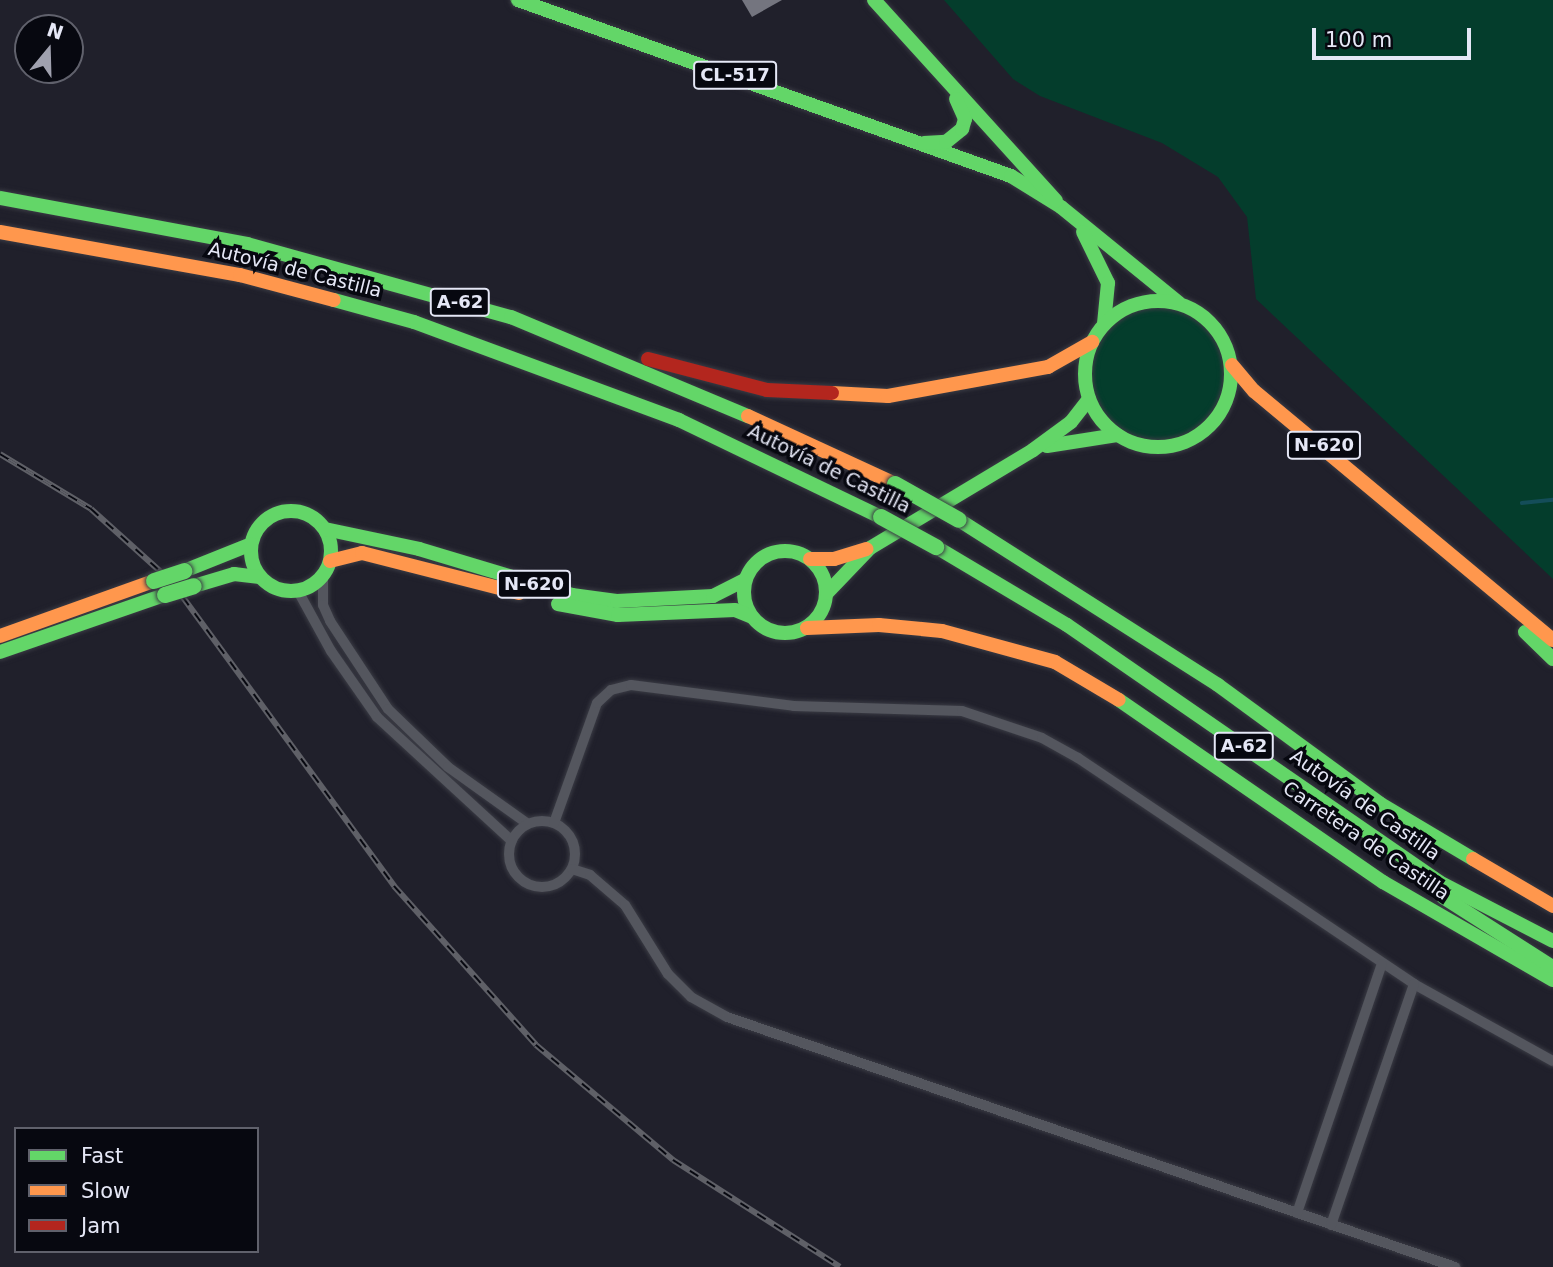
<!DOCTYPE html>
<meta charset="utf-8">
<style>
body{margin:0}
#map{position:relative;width:1553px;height:1267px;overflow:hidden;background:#20202b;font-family:"DejaVu Sans",sans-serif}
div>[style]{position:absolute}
.green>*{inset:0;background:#043d2c}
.round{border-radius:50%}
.stream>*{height:3.5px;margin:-1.75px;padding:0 1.75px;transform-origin:1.75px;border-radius:1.75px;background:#144d59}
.building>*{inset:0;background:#74757f}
.roads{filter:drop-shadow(0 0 2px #3a3b44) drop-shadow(0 0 2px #3a3b44)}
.street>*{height:10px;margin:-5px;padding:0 5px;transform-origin:5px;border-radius:5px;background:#54565e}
.street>.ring{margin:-5px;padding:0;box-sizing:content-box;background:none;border:10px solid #54565e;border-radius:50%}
.fast>*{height:14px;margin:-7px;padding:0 7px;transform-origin:7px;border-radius:7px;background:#63d668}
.fast>.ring{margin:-7px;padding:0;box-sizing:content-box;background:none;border:14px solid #63d668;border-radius:50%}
.slow>*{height:14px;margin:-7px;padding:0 7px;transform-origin:7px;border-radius:7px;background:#ff974d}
.jam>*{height:14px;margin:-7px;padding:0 7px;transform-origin:7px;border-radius:7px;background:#b3261e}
.rail>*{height:6px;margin-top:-3px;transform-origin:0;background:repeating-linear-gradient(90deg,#070810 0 10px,#5f6067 0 20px);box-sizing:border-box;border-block:2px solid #5f6067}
.bridges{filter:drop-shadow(0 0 2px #3a3b44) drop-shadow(0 0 2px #3a3b44)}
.fast-bridge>*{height:16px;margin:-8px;padding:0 8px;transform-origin:8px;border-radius:8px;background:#63d668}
span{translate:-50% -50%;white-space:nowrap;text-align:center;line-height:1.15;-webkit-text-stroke:7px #070810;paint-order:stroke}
.shield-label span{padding:2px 5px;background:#070810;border:2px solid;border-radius:5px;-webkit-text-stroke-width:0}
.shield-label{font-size:18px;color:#e5e7f6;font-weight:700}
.street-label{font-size:19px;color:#e5e7f6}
.legend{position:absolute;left:14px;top:1127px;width:245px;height:126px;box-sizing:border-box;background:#070810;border:2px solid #60616c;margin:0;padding:9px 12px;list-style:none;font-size:21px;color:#e5e7f6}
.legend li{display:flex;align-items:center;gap:14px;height:35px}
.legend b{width:35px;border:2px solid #60616c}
.north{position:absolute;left:14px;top:14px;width:70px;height:70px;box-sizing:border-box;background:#070810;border:2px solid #60616c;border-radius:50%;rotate:19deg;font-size:19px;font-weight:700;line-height:28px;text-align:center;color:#e5e7f6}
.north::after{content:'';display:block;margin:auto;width:24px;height:32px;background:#a0a1af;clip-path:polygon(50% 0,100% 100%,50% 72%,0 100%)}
.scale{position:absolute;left:1312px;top:28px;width:159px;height:32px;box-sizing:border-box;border:4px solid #e5e7f6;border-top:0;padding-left:9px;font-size:21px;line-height:24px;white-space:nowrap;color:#e5e7f6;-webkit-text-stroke:5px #070810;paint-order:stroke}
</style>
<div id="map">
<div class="green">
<i style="clip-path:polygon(944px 0,1553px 0,1553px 579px,1256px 299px,1247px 217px,1218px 177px,1162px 143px,1040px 96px,1013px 79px)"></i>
<i class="round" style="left:1092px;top:308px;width:132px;height:132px"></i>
</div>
<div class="stream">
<i style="left:1522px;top:503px;width:31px;rotate:-6deg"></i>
</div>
<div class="building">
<i style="clip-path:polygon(742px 0,782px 0,752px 17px)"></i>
</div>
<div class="roads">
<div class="street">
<i style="left:323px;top:575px;width:30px;rotate:90deg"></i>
<i style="left:323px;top:605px;width:17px;rotate:66deg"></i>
<i style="left:330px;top:621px;width:105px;rotate:56.6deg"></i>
<i style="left:388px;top:709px;width:83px;rotate:44deg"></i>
<i style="left:448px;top:767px;width:98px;rotate:35.5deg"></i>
<i style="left:298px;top:591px;width:68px;rotate:61.2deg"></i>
<i style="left:331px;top:651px;width:80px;rotate:55.1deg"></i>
<i style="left:377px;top:717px;width:183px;rotate:42.6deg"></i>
<i class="ring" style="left:509px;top:821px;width:56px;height:56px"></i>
<i style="left:554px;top:823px;width:127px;rotate:-70.3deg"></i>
<i style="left:597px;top:703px;width:19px;rotate:-43deg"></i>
<i style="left:611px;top:690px;width:21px;rotate:-14deg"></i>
<i style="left:631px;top:685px;width:164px;rotate:7.3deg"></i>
<i style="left:794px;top:706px;width:168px;rotate:1.7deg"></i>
<i style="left:962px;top:711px;width:84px;rotate:18.6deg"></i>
<i style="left:1042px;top:738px;width:41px;rotate:29.1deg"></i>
<i style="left:1078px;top:758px;width:405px;rotate:33.9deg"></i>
<i style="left:1414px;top:984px;width:159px;rotate:29deg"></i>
<i style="left:572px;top:869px;width:19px;rotate:18deg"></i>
<i style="left:590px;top:875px;width:46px;rotate:40.6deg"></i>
<i style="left:625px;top:905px;width:81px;rotate:58.1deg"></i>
<i style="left:668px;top:974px;width:33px;rotate:45deg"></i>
<i style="left:691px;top:997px;width:41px;rotate:29.1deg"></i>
<i style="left:727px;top:1017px;width:770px;rotate:18.95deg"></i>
<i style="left:1297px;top:1213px;width:263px;rotate:-71.2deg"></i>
<i style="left:1331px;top:1225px;width:255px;rotate:-71deg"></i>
</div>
<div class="fast">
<i style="left:518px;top:0;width:523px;rotate:19.65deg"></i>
<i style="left:1011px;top:176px;width:59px;rotate:31.8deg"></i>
<i style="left:1061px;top:207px;width:152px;rotate:39.1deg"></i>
<i style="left:874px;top:0;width:271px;rotate:47.8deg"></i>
<i style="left:924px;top:143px;width:22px;rotate:-3deg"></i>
<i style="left:946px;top:142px;width:21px;rotate:-39deg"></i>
<i style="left:962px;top:129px;width:10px;rotate:-73deg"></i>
<i style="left:965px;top:119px;width:22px;rotate:-114deg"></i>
<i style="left:0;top:198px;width:251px;rotate:10.5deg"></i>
<i style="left:247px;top:244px;width:274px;rotate:15.5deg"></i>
<i style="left:511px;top:317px;width:257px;rotate:22.7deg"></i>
<i style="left:1083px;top:232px;width:57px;rotate:63.9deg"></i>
<i style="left:1108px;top:283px;width:41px;rotate:95.6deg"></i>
<i style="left:334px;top:300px;width:83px;rotate:15.4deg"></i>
<i style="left:414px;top:322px;width:283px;rotate:20.3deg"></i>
<i style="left:679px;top:420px;width:224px;rotate:25.7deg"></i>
<i class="ring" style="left:1085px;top:301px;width:132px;height:132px"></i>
<i style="left:1047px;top:446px;width:71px;rotate:-8.9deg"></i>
<i class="ring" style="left:251px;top:511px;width:66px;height:66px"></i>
<i style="left:959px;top:520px;width:307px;rotate:32.5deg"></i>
<i style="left:1218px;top:685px;width:200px;rotate:36.2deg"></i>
<i style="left:1379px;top:803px;width:109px;rotate:30.8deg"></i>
<i style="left:325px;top:529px;width:96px;rotate:12deg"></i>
<i style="left:419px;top:549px;width:160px;rotate:16.7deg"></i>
<i style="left:572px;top:595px;width:45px;rotate:7.6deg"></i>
<i style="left:617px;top:601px;width:96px;rotate:-3deg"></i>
<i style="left:713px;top:596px;width:36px;rotate:-27deg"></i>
<i style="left:936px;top:547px;width:152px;rotate:30.8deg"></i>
<i style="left:1067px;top:625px;width:452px;rotate:34.6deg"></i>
<i style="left:1439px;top:882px;width:128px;rotate:27.4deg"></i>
<i class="ring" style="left:744px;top:551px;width:68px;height:68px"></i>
<i style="left:184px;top:571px;width:72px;rotate:-21.9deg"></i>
<i style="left:194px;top:586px;width:42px;rotate:-16.7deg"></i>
<i style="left:234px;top:574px;width:26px;rotate:7deg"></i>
<i style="left:827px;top:593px;width:62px;rotate:-46.3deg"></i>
<i style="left:870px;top:548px;width:190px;rotate:-31deg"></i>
<i style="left:1033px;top:450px;width:47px;rotate:-36.4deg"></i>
<i style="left:1071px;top:422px;width:29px;rotate:-52deg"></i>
<i style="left:558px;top:604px;width:61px;rotate:10.4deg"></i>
<i style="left:618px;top:615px;width:117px;rotate:-2.4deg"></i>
<i style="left:735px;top:610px;width:18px;rotate:22deg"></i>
<i style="left:1525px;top:632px;width:39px;rotate:44deg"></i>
<i style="left:0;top:652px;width:175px;rotate:-19.1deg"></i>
<i style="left:1119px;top:700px;width:321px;rotate:34.6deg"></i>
<i style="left:1383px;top:882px;width:196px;rotate:30deg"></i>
<i style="left:1443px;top:897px;width:128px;rotate:32.6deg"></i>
</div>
<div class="slow">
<i style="left:0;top:232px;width:244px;rotate:10.2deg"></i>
<i style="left:240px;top:275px;width:97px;rotate:14.9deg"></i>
<i style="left:1232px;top:365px;width:34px;rotate:50deg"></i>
<i style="left:1254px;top:391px;width:389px;rotate:39.8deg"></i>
<i style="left:832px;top:393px;width:56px;rotate:3.1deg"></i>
<i style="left:888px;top:396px;width:163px;rotate:-10.3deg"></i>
<i style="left:1048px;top:367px;width:51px;rotate:-29.6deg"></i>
<i style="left:748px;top:416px;width:162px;rotate:24.8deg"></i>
<i style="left:810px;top:559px;width:24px"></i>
<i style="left:834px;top:559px;width:34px;rotate:-17deg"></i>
<i style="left:330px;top:561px;width:33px;rotate:-14deg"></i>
<i style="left:362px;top:553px;width:162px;rotate:14.3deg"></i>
<i style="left:807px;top:628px;width:72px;rotate:-2.4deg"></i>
<i style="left:879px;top:625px;width:63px;rotate:5.4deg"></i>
<i style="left:942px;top:631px;width:117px;rotate:15.3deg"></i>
<i style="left:1055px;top:662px;width:74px;rotate:30.7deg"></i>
<i style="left:0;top:636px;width:164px;rotate:-19.7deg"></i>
<i style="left:1473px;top:859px;width:93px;rotate:30.4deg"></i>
</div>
<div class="jam">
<i style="left:648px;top:359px;width:123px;rotate:14.6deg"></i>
<i style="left:767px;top:390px;width:65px;rotate:2.6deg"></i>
</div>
</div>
<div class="rail">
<i style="left:0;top:454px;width:106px;rotate:31.1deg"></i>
<i style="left:91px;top:509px;width:108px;rotate:42deg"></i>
<i style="left:171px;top:581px;width:378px;rotate:53.8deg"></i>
<i style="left:394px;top:886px;width:213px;rotate:48.2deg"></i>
<i style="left:536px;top:1045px;width:179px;rotate:40deg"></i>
<i style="left:673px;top:1160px;width:198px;rotate:32.6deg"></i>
</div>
<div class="bridges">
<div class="fast-bridge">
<i style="left:895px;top:484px;width:73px;rotate:29.4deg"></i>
<i style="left:881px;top:517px;width:63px;rotate:28.6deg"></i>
<i style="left:154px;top:581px;width:32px;rotate:-18deg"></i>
<i style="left:165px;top:595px;width:30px;rotate:-17deg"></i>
</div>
</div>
<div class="shield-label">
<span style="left:735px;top:75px">CL-517</span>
<span style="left:460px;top:302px">A-62</span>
<span style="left:1324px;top:445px">N-620</span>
<span style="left:534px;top:584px">N-620</span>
<span style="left:1244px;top:746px">A-62</span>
</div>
<div class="street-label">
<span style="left:295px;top:270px;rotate:14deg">Autovía de Castilla</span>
<span style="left:829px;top:469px;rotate:26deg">Autovía de Castilla</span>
<span style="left:1365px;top:805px;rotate:35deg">Autovía de Castilla</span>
<span style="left:1366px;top:841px;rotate:34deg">Carretera de Castilla</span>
</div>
<ul class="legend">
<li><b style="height:9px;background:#63d668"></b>Fast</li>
<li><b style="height:9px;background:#ff974d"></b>Slow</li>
<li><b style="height:9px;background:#b3261e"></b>Jam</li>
</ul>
<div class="north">N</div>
<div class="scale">100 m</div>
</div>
